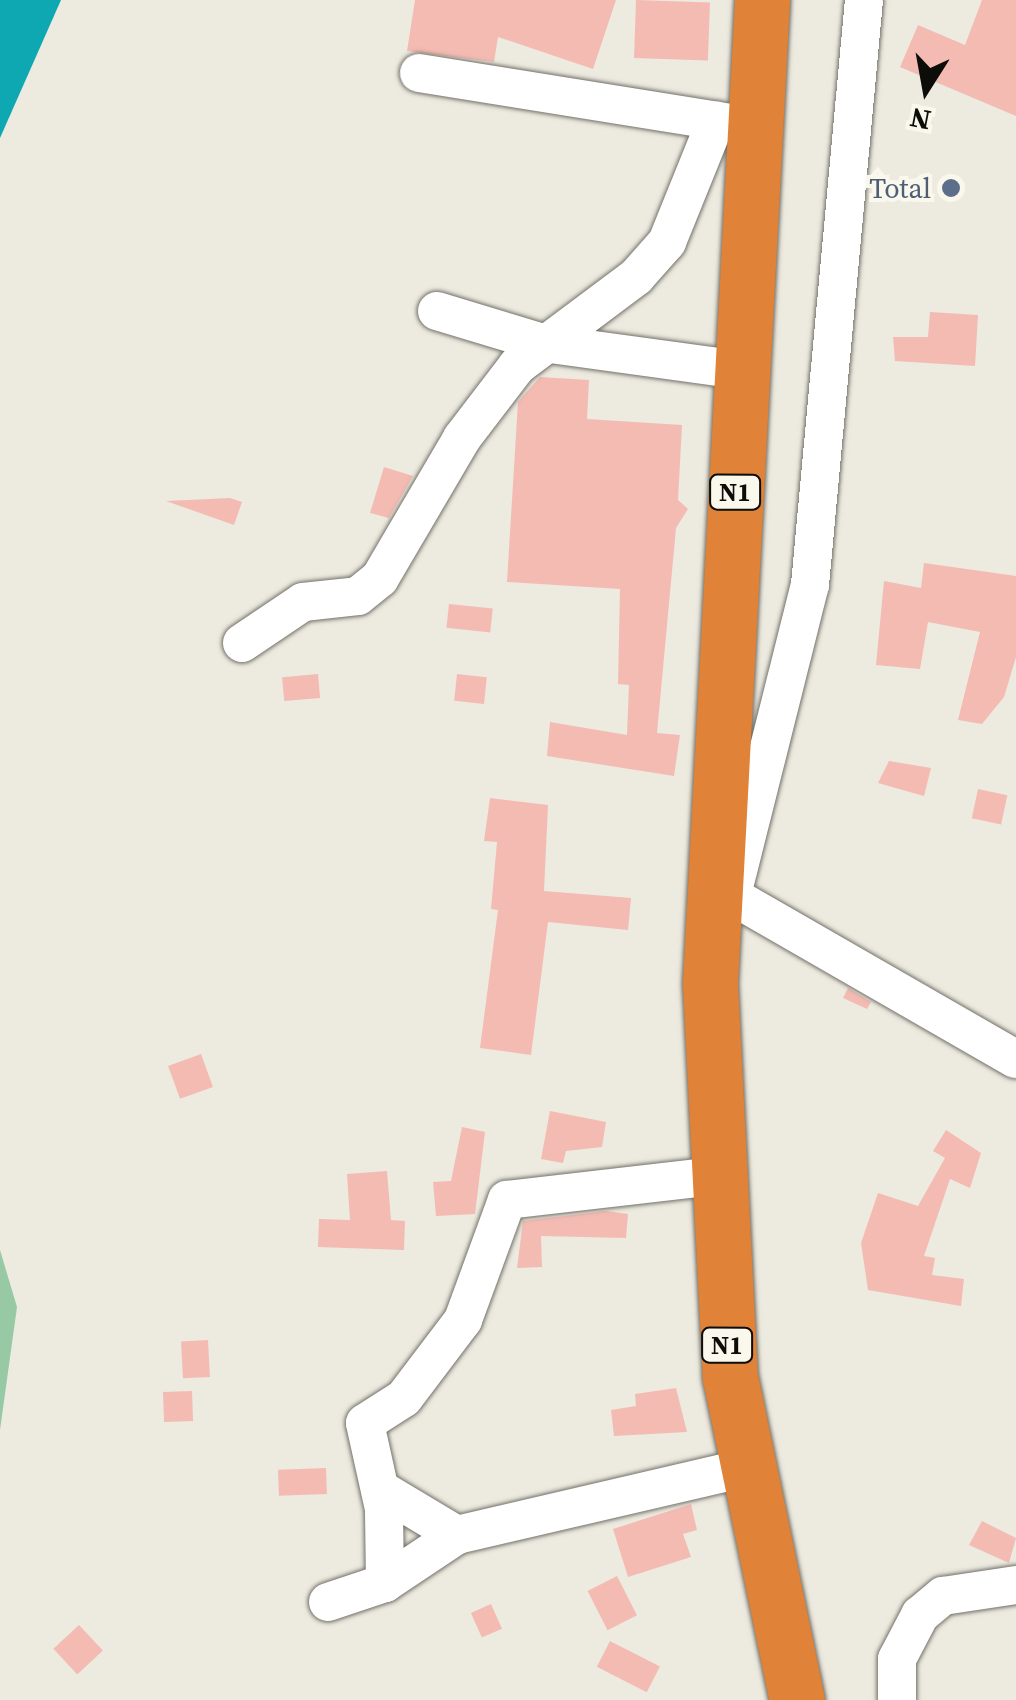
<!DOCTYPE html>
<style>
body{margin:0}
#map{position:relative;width:1016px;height:1700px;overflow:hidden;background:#edeae0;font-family:"Source Serif 4",serif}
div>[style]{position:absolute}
.green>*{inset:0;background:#97c9a5}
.water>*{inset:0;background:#0da8b1}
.building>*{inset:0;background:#f4bbb3;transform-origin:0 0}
.roads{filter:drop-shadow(0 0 2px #737168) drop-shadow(0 0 2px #737168)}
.minor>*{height:38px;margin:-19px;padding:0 19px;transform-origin:19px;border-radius:19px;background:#fff}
.highway>*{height:55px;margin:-27.5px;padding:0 27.5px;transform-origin:27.5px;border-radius:27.5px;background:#e08238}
.dots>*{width:28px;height:28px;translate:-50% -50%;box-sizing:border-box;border:5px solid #faf8ed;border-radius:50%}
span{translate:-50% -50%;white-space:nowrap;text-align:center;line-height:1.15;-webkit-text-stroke:8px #faf8ed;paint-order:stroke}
.shield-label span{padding:2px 8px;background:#faf8ed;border:2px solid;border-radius:8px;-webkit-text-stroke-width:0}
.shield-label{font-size:25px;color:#0c0c08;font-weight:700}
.service-label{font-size:28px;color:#4e5e75}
.right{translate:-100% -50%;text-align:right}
.north{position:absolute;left:876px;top:40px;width:100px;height:100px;-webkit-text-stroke:8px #faf8ed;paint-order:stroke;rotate:191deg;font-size:28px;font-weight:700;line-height:40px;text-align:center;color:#0c0c08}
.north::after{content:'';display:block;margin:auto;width:35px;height:45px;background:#0c0c08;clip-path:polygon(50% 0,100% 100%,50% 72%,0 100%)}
</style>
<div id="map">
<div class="green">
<i style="clip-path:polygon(0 1250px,17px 1307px,0 1430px)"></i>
</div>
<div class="water">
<i style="clip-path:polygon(0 0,61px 0,0 138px)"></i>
</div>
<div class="building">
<i style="clip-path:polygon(415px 0,616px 0,593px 69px,498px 37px,494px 62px,407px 51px)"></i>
<i style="left:636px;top:0;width:74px;height:58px;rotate:2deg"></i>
<i style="clip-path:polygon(982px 0,1016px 0,1016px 116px,900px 67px,918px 25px,965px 45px)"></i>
<i style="clip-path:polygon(930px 312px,978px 315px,975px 366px,895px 361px,893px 337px,928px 337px)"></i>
<i style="clip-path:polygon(540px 377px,589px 380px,587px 419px,682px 425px,678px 500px,688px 509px,676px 528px,657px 733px,680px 735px,674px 776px,547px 756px,550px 722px,627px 735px,629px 685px,618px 684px,620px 589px,507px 582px,518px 402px)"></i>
<i style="clip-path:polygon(384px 467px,413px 476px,389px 518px,370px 513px)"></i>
<i style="clip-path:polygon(230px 498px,242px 502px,234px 525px,166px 501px)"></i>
<i style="clip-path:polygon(924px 563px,1016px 576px,1016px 657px,1004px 697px,982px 724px,958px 720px,980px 632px,928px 622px,920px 669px,876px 665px,884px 581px,921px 588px)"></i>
<i style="left:449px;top:604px;width:44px;height:24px;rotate:6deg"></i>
<i style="left:318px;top:674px;width:24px;height:36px;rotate:85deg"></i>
<i style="left:457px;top:674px;width:30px;height:27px;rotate:6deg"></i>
<i style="clip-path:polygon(889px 761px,931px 768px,924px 796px,878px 783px)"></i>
<i style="left:978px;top:789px;width:30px;height:30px;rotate:12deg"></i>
<i style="clip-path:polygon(490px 798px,548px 805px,544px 891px,631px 898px,628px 930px,548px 922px,531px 1055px,480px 1048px,498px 910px,491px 909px,497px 842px,484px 841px)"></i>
<i style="clip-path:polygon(848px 988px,871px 1002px,867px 1009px,843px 998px)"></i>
<i style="left:201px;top:1054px;width:35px;height:35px;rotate:70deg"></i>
<i style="clip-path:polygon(550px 1111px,606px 1122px,602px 1147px,566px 1151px,563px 1163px,541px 1159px)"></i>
<i style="clip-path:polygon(462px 1127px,485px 1132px,475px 1214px,436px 1216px,433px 1182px,451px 1181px)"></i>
<i style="clip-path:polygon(946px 1130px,981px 1153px,970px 1188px,950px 1179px,924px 1256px,935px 1258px,932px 1275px,964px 1279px,961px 1306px,868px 1290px,861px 1243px,878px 1193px,918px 1206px,945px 1158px,933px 1151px)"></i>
<i style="clip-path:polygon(387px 1171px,391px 1220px,405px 1221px,404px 1250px,318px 1247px,319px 1219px,350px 1220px,347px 1174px)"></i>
<i style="clip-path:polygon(606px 1211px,628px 1214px,626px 1238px,541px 1236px,542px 1267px,517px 1268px,523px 1221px)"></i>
<i style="left:208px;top:1340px;width:37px;height:27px;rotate:87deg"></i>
<i style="clip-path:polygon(676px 1388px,687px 1432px,614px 1436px,611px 1410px,636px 1406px,635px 1394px)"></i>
<i style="left:192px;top:1391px;width:30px;height:29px;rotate:88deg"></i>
<i style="left:326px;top:1468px;width:26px;height:48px;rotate:88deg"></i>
<i style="clip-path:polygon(691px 1504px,697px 1530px,683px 1534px,691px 1557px,628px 1577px,613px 1529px)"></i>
<i style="clip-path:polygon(982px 1521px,1016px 1538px,1009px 1563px,969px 1545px)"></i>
<i style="left:617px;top:1576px;width:44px;height:33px;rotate:63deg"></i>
<i style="left:491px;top:1604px;width:27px;height:22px;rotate:66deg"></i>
<i style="left:79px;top:1625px;width:35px;height:35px;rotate:47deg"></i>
<i style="left:610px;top:1641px;width:56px;height:29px;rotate:27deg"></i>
</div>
<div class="roads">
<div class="minor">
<i style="left:419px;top:73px;width:322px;rotate:9.1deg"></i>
<i style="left:437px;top:311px;width:111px;rotate:16.8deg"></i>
<i style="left:543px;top:343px;width:200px;rotate:7.8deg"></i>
<i style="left:242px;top:643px;width:73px;rotate:-33.9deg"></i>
<i style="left:303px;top:602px;width:55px;rotate:-6.2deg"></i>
<i style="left:358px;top:596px;width:28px;rotate:-39deg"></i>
<i style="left:380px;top:578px;width:162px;rotate:-59.6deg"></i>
<i style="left:462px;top:438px;width:91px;rotate:-52.6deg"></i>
<i style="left:517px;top:366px;width:149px;rotate:-36.8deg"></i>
<i style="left:636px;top:277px;width:47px;rotate:-48.5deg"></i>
<i style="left:667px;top:242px;width:131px;rotate:-68deg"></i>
<i style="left:732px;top:895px;width:320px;rotate:-75.9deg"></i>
<i style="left:810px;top:585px;width:587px;rotate:-84.73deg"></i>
<i style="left:732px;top:896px;width:327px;rotate:29.9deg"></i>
<i style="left:380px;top:1489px;width:90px;rotate:30.9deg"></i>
<i style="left:385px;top:1583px;width:74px;rotate:-90.8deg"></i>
<i style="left:384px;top:1509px;width:88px;rotate:-102.5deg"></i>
<i style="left:365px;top:1423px;width:46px;rotate:-32.7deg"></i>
<i style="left:404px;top:1398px;width:98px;rotate:-52.9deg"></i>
<i style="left:463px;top:1320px;width:128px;rotate:-69.9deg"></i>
<i style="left:507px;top:1200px;width:209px;rotate:-6.6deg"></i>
<i style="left:328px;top:1602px;width:60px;rotate:-18.4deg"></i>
<i style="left:385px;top:1583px;width:87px;rotate:-33.7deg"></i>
<i style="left:457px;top:1535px;width:297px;rotate:-13.1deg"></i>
<i style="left:897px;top:1700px;width:41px;rotate:-90deg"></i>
<i style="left:897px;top:1659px;width:50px;rotate:-62.4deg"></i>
<i style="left:920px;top:1615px;width:30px;rotate:-40deg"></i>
<i style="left:943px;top:1596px;width:74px;rotate:-8.6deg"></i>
</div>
<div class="highway">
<i style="left:762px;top:0;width:985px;rotate:93.03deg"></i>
<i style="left:710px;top:984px;width:394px;rotate:87.1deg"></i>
<i style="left:730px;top:1377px;width:330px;rotate:78.3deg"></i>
</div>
</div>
<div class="dots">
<i style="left:951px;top:188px;background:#5c6f8a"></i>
</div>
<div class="shield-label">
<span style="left:735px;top:492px">N1</span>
<span style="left:727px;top:1345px">N1</span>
</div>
<div class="service-label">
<span class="right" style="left:931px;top:188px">Total</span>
</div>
<div class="north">N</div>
</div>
